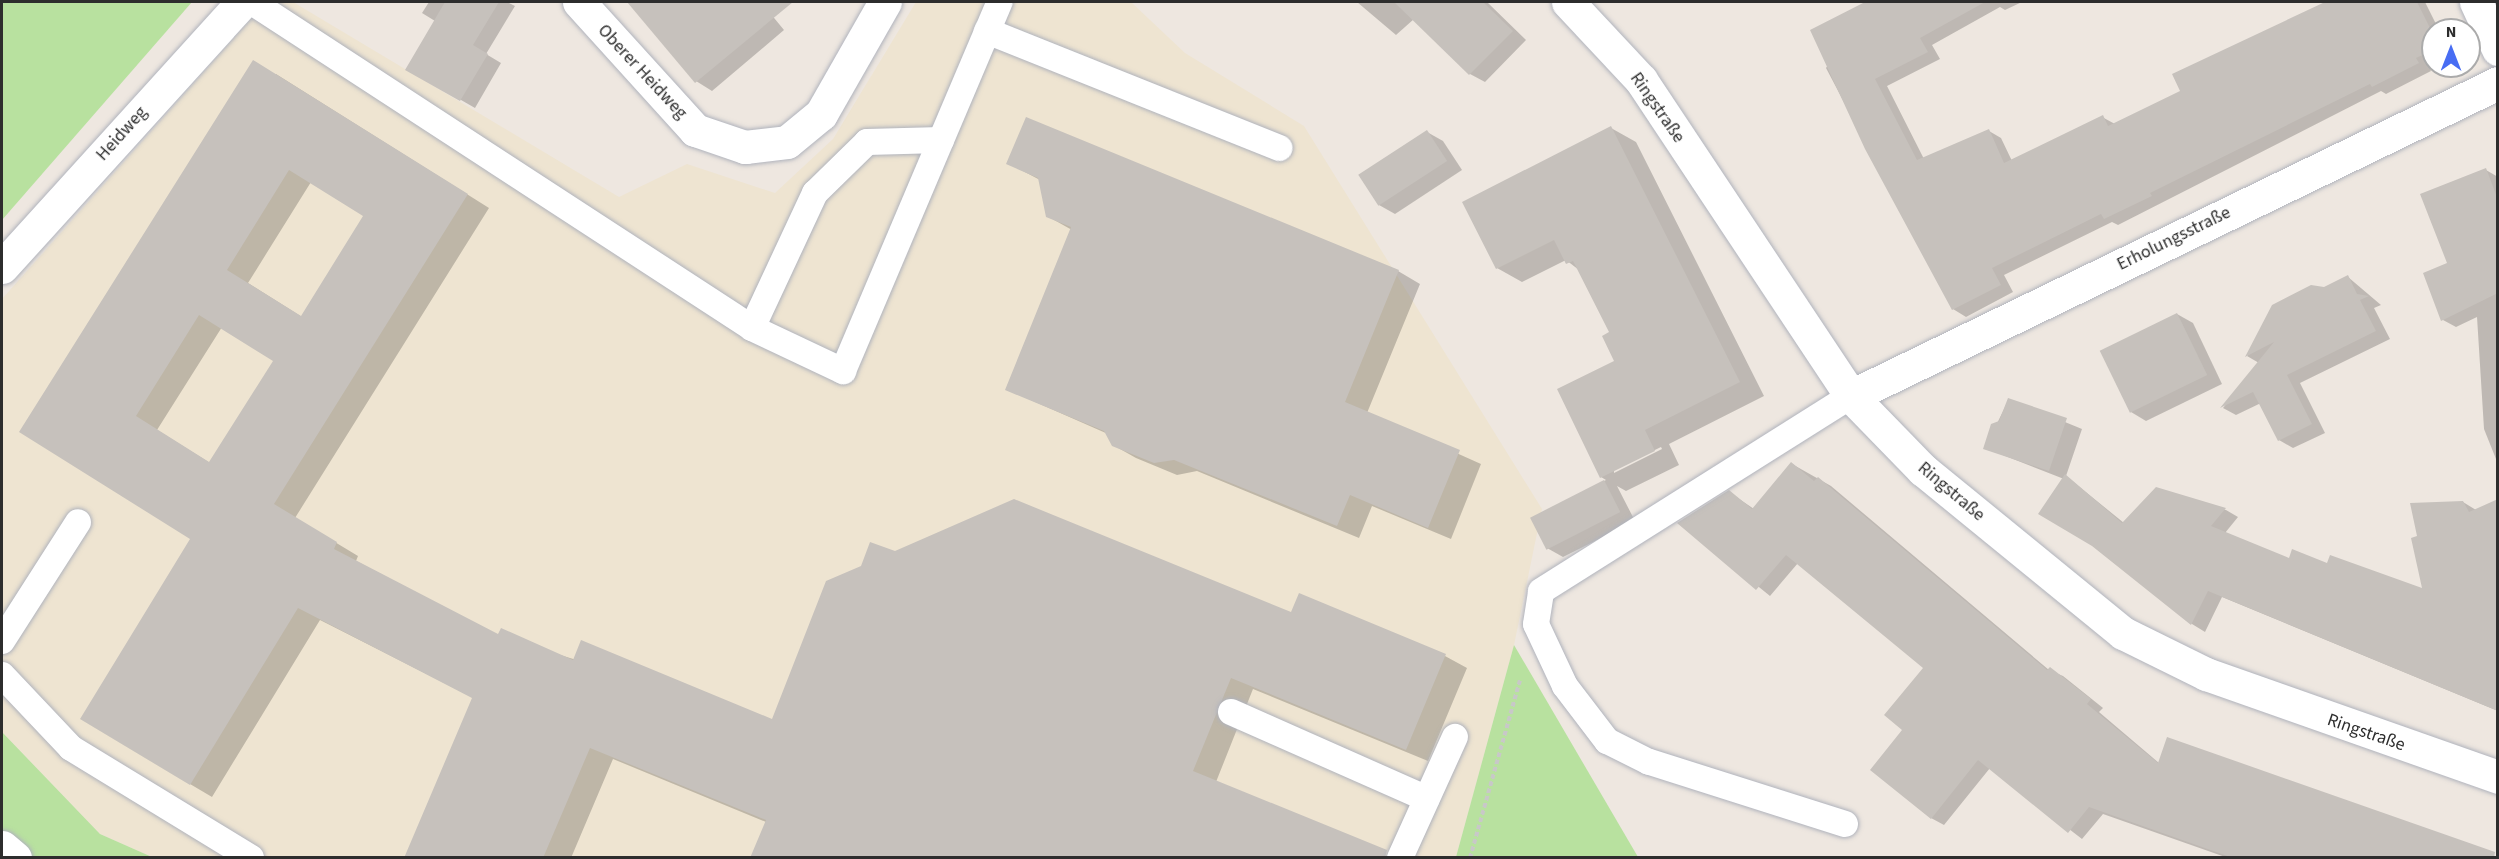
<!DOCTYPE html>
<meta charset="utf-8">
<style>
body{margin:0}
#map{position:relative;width:2499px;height:859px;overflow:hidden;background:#eee7e0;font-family:"Source Sans 3",sans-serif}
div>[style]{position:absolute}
.education>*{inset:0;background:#eee4d1}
.green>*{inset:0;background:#b8e19f}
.shadow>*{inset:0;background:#0003}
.building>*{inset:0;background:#c6c1bc;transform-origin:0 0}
.path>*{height:4px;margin-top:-2px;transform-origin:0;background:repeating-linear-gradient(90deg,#c8c8c8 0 4.5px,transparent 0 7.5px)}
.roads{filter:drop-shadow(0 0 2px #b0b3bc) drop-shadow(0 0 2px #b0b3bc)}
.lane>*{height:26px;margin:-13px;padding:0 13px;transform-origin:13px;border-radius:13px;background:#fff}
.street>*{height:33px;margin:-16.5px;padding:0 16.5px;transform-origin:16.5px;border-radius:16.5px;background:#fff}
span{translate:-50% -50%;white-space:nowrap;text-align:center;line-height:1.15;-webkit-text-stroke:4.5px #fff;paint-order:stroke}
.street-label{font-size:18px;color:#2d2d2d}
.frame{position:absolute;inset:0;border:3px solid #2d2d2d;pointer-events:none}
.north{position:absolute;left:2421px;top:18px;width:60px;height:60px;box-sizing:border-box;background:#fff;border:2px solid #ababab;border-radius:50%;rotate:0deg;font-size:16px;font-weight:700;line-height:24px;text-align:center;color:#2d2d2d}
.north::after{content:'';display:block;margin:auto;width:21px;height:27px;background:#486df3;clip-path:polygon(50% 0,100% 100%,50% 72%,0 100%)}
</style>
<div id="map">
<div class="education">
<i style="clip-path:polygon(266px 2px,293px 2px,619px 197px,687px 164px,775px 193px,833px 139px,916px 2px,1131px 2px,1185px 53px,1304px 126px,1542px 509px,1514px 645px,1456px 857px,152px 857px,100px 834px,2px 732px,2px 299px)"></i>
</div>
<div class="green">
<i style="clip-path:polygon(2px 2px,192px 2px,2px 220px)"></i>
<i style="clip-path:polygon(1514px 645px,1638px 857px,1456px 857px)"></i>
<i style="clip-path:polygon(2px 732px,100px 834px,152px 857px,2px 857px)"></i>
</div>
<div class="shadow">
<i style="clip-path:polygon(429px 2px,507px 2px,515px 6px,486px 54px,501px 63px,475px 108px,407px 69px,435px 21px,422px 13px)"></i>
<i style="clip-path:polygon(656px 2px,714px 2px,718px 7px,724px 2px,761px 2px,784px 30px,712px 91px,696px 81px,640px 15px)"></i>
<i style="clip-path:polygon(1357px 2px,1487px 2px,1526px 40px,1485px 82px,1470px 74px,1414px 19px,1396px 35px)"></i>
<i style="clip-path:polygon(1867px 2px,2022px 2px,2005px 10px,2000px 7px,1932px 45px,1940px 59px,1887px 86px,1924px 159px,1989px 131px,2001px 138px,2012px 161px,2102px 117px,2115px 124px,2182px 91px,2174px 75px,2327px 2px,2425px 2px,2439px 30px,2433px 30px,2433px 63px,2428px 65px,2431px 71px,2386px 94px,2381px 91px,2118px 225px,2112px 222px,2004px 275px,2013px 292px,1966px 317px,1953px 309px,1826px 68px)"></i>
<i style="clip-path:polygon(evenodd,276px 74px,489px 208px,295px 518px,358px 556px,356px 561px,499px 636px,773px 721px,895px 552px,1292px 614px,1445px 656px,1467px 668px,1428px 761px,1253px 689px,1216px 782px,1365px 843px,1386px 858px,751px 858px,766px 822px,613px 759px,571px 858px,406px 858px,474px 698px,320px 620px,212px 797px,190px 784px,192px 539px,21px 432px,276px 74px,311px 182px,365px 215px,302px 317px,248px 283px,311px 182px,276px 74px,222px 327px,275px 360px,210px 463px,157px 430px,222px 327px)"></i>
<i style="clip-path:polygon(evenodd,1611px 128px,1636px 142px,1764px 396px,1669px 444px,1679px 465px,1626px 491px,1617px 486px,1635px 521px,1563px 557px,1547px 548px,1532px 518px,1606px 480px,1601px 477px,1616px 361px,1611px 333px,1579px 270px,1566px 260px,1522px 282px,1497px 268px,1611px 128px,1661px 447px,1662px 449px,1614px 473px,1614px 470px,1661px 447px)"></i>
<i style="clip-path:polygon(1427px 132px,1443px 141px,1462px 170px,1395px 214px,1379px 205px)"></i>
<i style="clip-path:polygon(1008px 163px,1398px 271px,1420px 284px,1367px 413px,1481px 464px,1451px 539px,1372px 506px,1359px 538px,1197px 471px,1177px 475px,1136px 458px,1113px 445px,1108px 434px,1006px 389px,1072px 230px,1047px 216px,1040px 180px)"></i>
<i style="clip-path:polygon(2486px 170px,2498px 177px,2498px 464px,2484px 429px,2477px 317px,2456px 327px,2443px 320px,2448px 264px)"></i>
<i style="clip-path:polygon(2348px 277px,2381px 305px,2374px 308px,2390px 339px,2300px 383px,2325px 433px,2293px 448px,2279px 440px,2261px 403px,2236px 415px,2223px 408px,2259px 363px,2247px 356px,2324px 289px)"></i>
<i style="clip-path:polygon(2177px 314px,2193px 323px,2222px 384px,2146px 421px,2131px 412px)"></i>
<i style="clip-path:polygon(2009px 399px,2082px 429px,2066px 476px,2124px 523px,2157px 489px,2226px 510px,2238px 517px,2225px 533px,2290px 560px,2328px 565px,2424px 590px,2419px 537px,2463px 502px,2476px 510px,2498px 500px,2498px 711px,2222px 597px,2205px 632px,2192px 624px,2093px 545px,2064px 479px,1985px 448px)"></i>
<i style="clip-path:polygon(1792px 464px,1831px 486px,2049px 670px,2063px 676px,2103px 708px,2099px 712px,2159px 763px,2484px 849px,2496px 858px,2228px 858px,2103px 814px,2082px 839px,1990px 768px,1944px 825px,1931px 818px,1904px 730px,1925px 668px,1798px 563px,1770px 596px,1680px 523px,1729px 492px,1754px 509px)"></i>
</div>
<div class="building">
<i style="clip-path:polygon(445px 2px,499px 2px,473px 45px,488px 54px,460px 101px,405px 70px)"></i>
<i style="clip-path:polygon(627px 2px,793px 2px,695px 83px)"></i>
<i style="clip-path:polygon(1394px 2px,1483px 2px,1513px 31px,1469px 75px)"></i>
<i style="clip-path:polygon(1865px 2px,1985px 2px,1920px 38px,1928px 52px,1875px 79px,1917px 160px,1989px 129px,2004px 163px,2103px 115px,2108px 126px,2180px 91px,2172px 74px,2325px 2px,2417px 2px,2433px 34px,2433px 50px,2416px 58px,2419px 63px,2372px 87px,2370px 84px,2150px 193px,2152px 196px,2104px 219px,2101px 214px,1992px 268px,2001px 285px,1952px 310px,1865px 149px,1810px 30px)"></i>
<i style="clip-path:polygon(evenodd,253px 60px,468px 194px,274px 504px,337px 542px,334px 549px,498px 634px,501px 628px,573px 660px,581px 640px,772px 719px,826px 581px,861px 566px,870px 542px,895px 551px,1014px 499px,1291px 612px,1299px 593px,1446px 654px,1406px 750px,1231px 678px,1193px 771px,1387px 850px,1385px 858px,750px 858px,766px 820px,590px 748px,543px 858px,404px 858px,472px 698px,298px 608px,190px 785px,80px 719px,190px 539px,19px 432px,253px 60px,289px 170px,363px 216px,301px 316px,227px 270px,289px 170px,253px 60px,199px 315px,273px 361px,209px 462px,136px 416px,199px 315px)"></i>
<i style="clip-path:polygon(1026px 117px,1399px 270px,1345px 402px,1460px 450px,1428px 528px,1350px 495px,1337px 526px,1174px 460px,1154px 463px,1112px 446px,1104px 431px,1005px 390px,1071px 227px,1046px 217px,1038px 178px,1006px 164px)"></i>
<i style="clip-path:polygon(1611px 126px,1740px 382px,1645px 430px,1655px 451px,1600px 478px,1557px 389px,1614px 361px,1602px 336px,1609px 332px,1573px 261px,1566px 264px,1554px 240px,1496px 269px,1462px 202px)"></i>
<i style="left:1427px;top:130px;width:37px;height:82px;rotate:57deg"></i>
<i style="clip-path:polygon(2486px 168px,2498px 200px,2498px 293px,2441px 321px,2423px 273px,2447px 263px,2420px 194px)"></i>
<i style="clip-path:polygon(2348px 275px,2357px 294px,2369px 296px,2360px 300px,2376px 331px,2287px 375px,2312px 424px,2278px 441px,2253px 392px,2220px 408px,2274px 342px,2245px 357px,2272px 305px,2311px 285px,2324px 287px)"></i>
<i style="left:2177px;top:313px;width:69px;height:86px;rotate:64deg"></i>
<i style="clip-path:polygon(2008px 398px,2067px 418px,2049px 471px,1983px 449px,1991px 424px,1999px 421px)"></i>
<i style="clip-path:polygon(1791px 462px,1814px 481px,1818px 477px,2047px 670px,2050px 667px,2091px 699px,2087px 704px,2158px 763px,2167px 737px,2495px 852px,2494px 858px,2233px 858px,2089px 807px,2068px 833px,1978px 760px,1931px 819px,1870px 770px,1902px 730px,1884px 715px,1923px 668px,1786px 555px,1756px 590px,1677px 523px,1729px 490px,1752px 509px)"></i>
<i style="clip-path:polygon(2065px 474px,2122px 523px,2156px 487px,2226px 508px,2211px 526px,2289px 558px,2292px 549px,2327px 563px,2330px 555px,2422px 588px,2411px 538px,2417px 536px,2410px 503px,2463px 501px,2469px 512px,2498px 499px,2498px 711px,2208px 591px,2191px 625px,2092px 546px,2038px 514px)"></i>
<i style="left:1604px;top:480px;width:36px;height:83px;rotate:63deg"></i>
</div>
<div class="path">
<i style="left:1470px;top:858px;width:185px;rotate:-74.3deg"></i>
</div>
<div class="roads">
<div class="lane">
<i style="left:252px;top:2px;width:597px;rotate:33.1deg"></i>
<i style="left:752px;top:328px;width:101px;rotate:25.3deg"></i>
<i style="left:843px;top:371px;width:401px;rotate:-67deg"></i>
<i style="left:987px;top:31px;width:315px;rotate:21.8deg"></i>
<i style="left:752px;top:328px;width:149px;rotate:-65deg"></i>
<i style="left:815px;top:193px;width:73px;rotate:-44.4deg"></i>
<i style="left:867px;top:142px;width:74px;rotate:-1.5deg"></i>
<i style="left:2px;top:641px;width:141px;rotate:-57.4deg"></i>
<i style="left:2px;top:675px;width:100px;rotate:46.6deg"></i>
<i style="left:71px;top:748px;width:211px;rotate:31.4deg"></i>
<i style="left:1231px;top:712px;width:214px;rotate:23.9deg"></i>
<i style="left:1845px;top:824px;width:206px;rotate:-162.4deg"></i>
<i style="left:1649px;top:762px;width:47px;rotate:-153.4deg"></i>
<i style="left:1607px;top:741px;width:69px;rotate:-127.4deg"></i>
<i style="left:1565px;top:686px;width:68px;rotate:-115.1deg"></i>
<i style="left:1536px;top:624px;width:33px;rotate:-81deg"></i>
<i style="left:1541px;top:591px;width:366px;rotate:-32.2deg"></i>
<i style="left:1400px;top:858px;width:133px;rotate:-65.6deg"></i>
</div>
<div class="street">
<i style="left:579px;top:2px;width:173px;rotate:47.8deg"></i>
<i style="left:695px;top:130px;width:53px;rotate:18.8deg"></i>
<i style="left:745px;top:147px;width:42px;rotate:-6.8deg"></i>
<i style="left:787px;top:142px;width:44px;rotate:-39.5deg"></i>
<i style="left:821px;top:114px;width:129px;rotate:-60.3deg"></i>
<i style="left:1568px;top:2px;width:107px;rotate:46.9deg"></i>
<i style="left:1641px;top:80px;width:379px;rotate:56.4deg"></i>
<i style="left:1851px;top:396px;width:103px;rotate:45.8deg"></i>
<i style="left:1923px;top:470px;width:258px;rotate:39.2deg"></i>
<i style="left:2123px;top:633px;width:93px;rotate:26.3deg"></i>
<i style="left:2206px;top:674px;width:310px;rotate:19.4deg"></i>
<i style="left:2476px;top:2px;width:52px;rotate:64.9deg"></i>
<i style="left:2px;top:267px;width:358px;rotate:-47.8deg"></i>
<i style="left:1851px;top:396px;width:719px;rotate:-25.82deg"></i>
<i style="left:2px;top:847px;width:17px;rotate:40deg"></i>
</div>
</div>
<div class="street-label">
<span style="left:642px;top:72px;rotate:47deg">Oberer Heidweg</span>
<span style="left:1657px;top:108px;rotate:55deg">Ringstraße</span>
<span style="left:122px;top:134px;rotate:-48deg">Heidweg</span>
<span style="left:2174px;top:239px;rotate:-26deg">Erholungsstraße</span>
<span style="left:1951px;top:492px;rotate:40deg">Ringstraße</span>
<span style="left:2366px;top:733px;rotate:19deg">Ringstraße</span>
</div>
<div class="frame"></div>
<div class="north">N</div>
</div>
